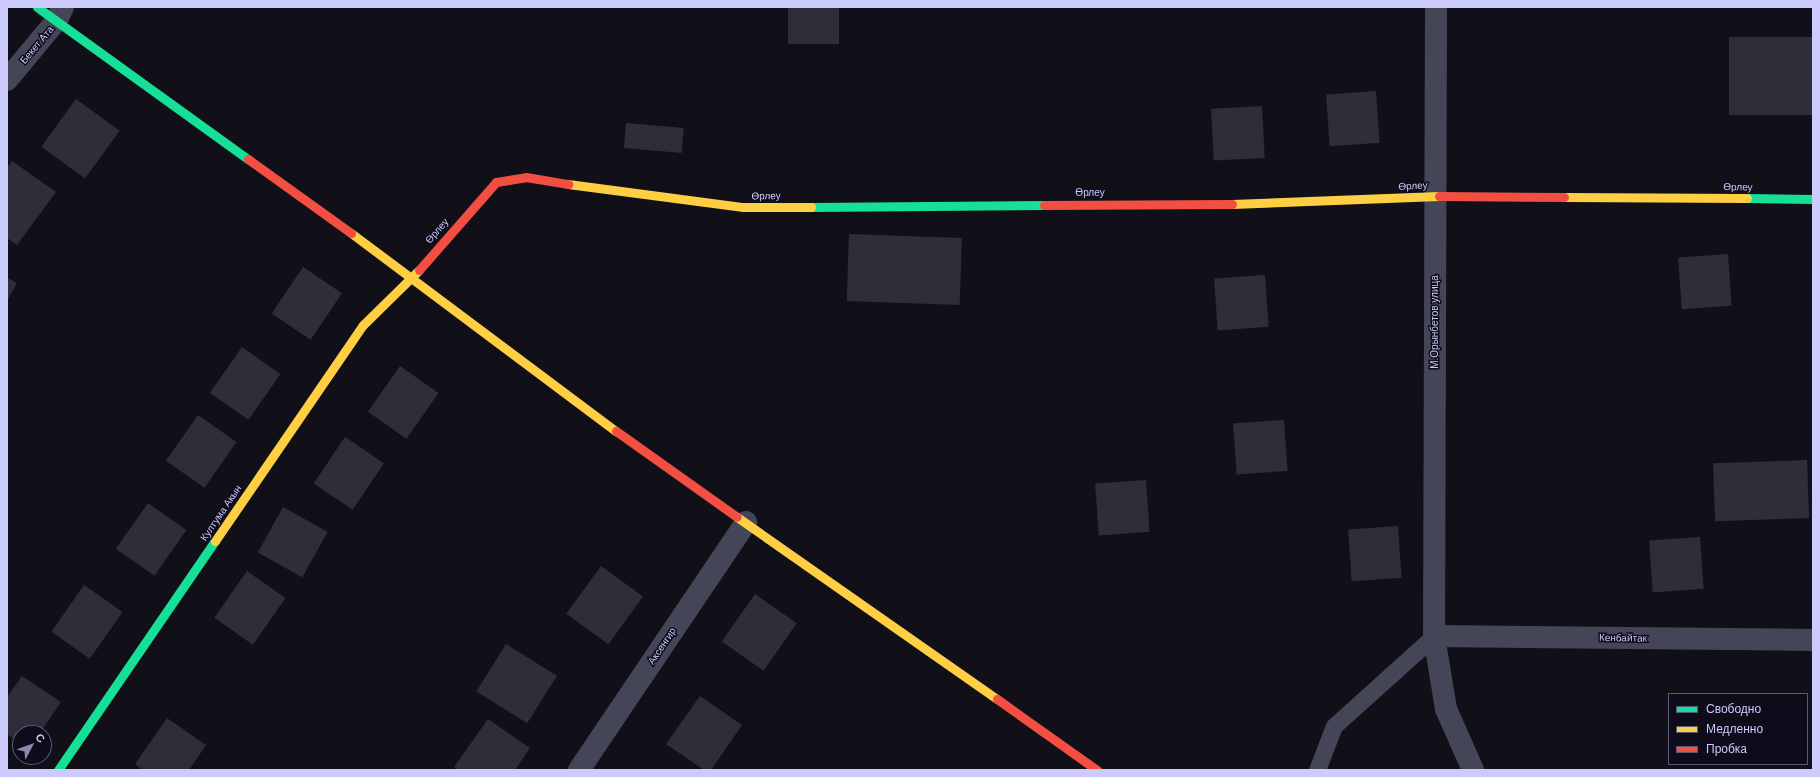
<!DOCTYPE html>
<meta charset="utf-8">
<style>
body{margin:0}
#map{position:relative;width:1820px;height:777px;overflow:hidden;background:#111018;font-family:Arial,sans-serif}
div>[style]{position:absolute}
.building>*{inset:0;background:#2f2d3a;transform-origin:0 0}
.lane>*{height:17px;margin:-8.5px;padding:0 8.5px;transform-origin:8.5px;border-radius:8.5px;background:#454558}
.street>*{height:22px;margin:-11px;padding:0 11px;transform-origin:11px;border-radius:11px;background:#454558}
.fast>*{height:9px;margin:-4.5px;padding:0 4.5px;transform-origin:4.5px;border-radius:4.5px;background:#16e098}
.slow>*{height:9px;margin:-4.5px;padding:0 4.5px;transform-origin:4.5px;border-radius:4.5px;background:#ffcf43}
.jam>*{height:9px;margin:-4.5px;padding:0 4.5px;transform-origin:4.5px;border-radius:4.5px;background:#f24e42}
span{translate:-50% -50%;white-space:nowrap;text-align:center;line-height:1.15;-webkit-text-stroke:3px #0e0c1b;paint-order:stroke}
.street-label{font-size:10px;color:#cdcafc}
.frame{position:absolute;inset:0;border:8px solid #cdcafc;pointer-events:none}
.legend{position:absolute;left:1668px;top:693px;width:140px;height:72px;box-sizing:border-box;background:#0e0c1b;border:1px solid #5a5875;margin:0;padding:5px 7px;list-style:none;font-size:12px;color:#cdcafc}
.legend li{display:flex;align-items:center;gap:8px;height:20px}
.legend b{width:20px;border:1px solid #5a5875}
.north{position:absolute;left:12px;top:725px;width:40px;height:40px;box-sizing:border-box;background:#0e0c1b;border:1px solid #5a5875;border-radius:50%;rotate:49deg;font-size:11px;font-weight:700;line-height:16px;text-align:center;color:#cdcafc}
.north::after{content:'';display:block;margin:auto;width:14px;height:18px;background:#8b89ac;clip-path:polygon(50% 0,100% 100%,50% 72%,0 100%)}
</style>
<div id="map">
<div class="building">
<i style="left:788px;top:7px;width:51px;height:37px"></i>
<i style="left:1729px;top:37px;width:84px;height:78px"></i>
<i style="left:1376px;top:91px;width:52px;height:50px;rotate:86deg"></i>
<i style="left:76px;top:99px;width:54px;height:59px;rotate:36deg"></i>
<i style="left:1262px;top:106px;width:52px;height:51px;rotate:87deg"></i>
<i style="left:626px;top:123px;width:58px;height:25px;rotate:5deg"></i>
<i style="clip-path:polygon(12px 161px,56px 192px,17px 245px,7px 238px,7px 168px)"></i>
<i style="left:849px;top:234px;width:113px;height:67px;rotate:2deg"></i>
<i style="left:1728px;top:254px;width:52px;height:50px;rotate:86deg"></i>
<i style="left:303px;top:267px;width:47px;height:56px;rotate:34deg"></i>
<i style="left:1265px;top:275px;width:52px;height:51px;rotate:86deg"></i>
<i style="clip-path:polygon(7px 278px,17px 283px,7px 301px)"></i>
<i style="left:242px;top:347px;width:47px;height:56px;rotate:35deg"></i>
<i style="left:400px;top:366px;width:47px;height:56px;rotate:35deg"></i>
<i style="left:198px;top:415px;width:47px;height:56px;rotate:35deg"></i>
<i style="left:1284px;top:420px;width:51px;height:51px;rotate:86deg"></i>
<i style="left:345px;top:437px;width:47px;height:56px;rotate:34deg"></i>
<i style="left:1807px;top:460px;width:58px;height:94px;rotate:88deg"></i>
<i style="left:1146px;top:480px;width:52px;height:51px;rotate:86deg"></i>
<i style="left:148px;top:503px;width:47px;height:56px;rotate:35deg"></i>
<i style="left:283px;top:507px;width:51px;height:52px;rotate:29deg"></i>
<i style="left:1398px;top:526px;width:52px;height:50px;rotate:86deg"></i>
<i style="left:1700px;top:537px;width:52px;height:51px;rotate:86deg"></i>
<i style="left:601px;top:566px;width:52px;height:59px;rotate:36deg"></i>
<i style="left:247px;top:571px;width:47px;height:57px;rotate:35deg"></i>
<i style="left:84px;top:585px;width:47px;height:57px;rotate:35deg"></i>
<i style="left:755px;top:594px;width:51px;height:58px;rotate:35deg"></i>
<i style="left:506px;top:644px;width:60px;height:56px;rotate:32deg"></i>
<i style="clip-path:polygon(22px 676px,61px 702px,40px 733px,20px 733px,20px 743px,7px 734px,7px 697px)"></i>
<i style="clip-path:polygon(700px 696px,742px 725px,711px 770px,704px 770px,666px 744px)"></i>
<i style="clip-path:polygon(167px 718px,206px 745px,189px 770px,143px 770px,135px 764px)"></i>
<i style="clip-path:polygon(488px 719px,530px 748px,515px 770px,459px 770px,454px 767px)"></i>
</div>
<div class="lane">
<i style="left:1317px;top:770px;width:47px;rotate:-68.9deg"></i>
<i style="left:1334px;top:726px;width:135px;rotate:-42deg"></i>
</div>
<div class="street">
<i style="left:1436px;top:7px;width:629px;rotate:90.18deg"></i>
<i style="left:1434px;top:636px;width:74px;rotate:80.7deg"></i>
<i style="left:1446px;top:709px;width:67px;rotate:66.1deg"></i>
<i style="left:7px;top:80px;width:78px;rotate:-50.2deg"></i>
<i style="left:57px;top:20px;width:14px;rotate:-65deg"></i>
<i style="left:1434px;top:636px;width:379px;rotate:0.6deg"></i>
<i style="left:579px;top:770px;width:299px;rotate:-56deg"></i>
</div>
<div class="fast">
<i style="left:37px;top:7px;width:260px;rotate:35.8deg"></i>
<i style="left:1747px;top:198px;width:66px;rotate:0.9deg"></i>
<i style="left:811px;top:207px;width:233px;rotate:-0.5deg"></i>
<i style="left:58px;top:770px;width:278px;rotate:-55.6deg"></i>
</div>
<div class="slow">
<i style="left:568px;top:184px;width:177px;rotate:7.5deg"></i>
<i style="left:743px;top:207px;width:68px"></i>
<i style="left:1564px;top:197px;width:183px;rotate:0.3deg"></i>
<i style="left:1232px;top:204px;width:207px;rotate:-2.2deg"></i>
<i style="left:351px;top:233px;width:331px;rotate:36.8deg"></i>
<i style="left:737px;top:517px;width:317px;rotate:35deg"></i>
<i style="left:215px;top:541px;width:262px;rotate:-55.6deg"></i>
<i style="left:363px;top:325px;width:78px;rotate:-44.5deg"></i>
</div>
<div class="jam">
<i style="left:248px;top:159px;width:127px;rotate:35.7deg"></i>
<i style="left:1439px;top:196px;width:125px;rotate:0.5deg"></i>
<i style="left:1044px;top:205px;width:188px;rotate:-0.3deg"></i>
<i style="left:419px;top:270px;width:117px;rotate:-48.8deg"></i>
<i style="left:496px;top:182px;width:30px;rotate:-9deg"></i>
<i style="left:526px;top:177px;width:43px;rotate:9.5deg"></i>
<i style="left:616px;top:431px;width:148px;rotate:35.4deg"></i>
<i style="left:997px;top:699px;width:123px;rotate:35.4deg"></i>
</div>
<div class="street-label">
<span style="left:37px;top:45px;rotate:-50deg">Бекет Ата</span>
<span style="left:1413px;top:186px;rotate:-3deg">Өрлеу</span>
<span style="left:1738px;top:187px;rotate:1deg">Өрлеу</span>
<span style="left:1090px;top:193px">Өрлеу</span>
<span style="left:766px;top:196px;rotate:-1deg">Өрлеу</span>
<span style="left:437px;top:231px;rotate:-49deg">Өрлеу</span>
<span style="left:1435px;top:322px;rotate:-90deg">М.Орынбетов улица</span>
<span style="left:221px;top:513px;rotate:-56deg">Култума Акын</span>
<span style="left:1623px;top:638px;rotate:1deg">Кенбайтак</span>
<span style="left:662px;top:646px;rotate:-56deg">Аксенгир</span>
</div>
<div class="frame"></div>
<ul class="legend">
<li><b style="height:5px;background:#16e098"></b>Свободно</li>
<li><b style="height:5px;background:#ffcf43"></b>Медленно</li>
<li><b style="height:5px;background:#f24e42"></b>Пробка</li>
</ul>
<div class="north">С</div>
</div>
